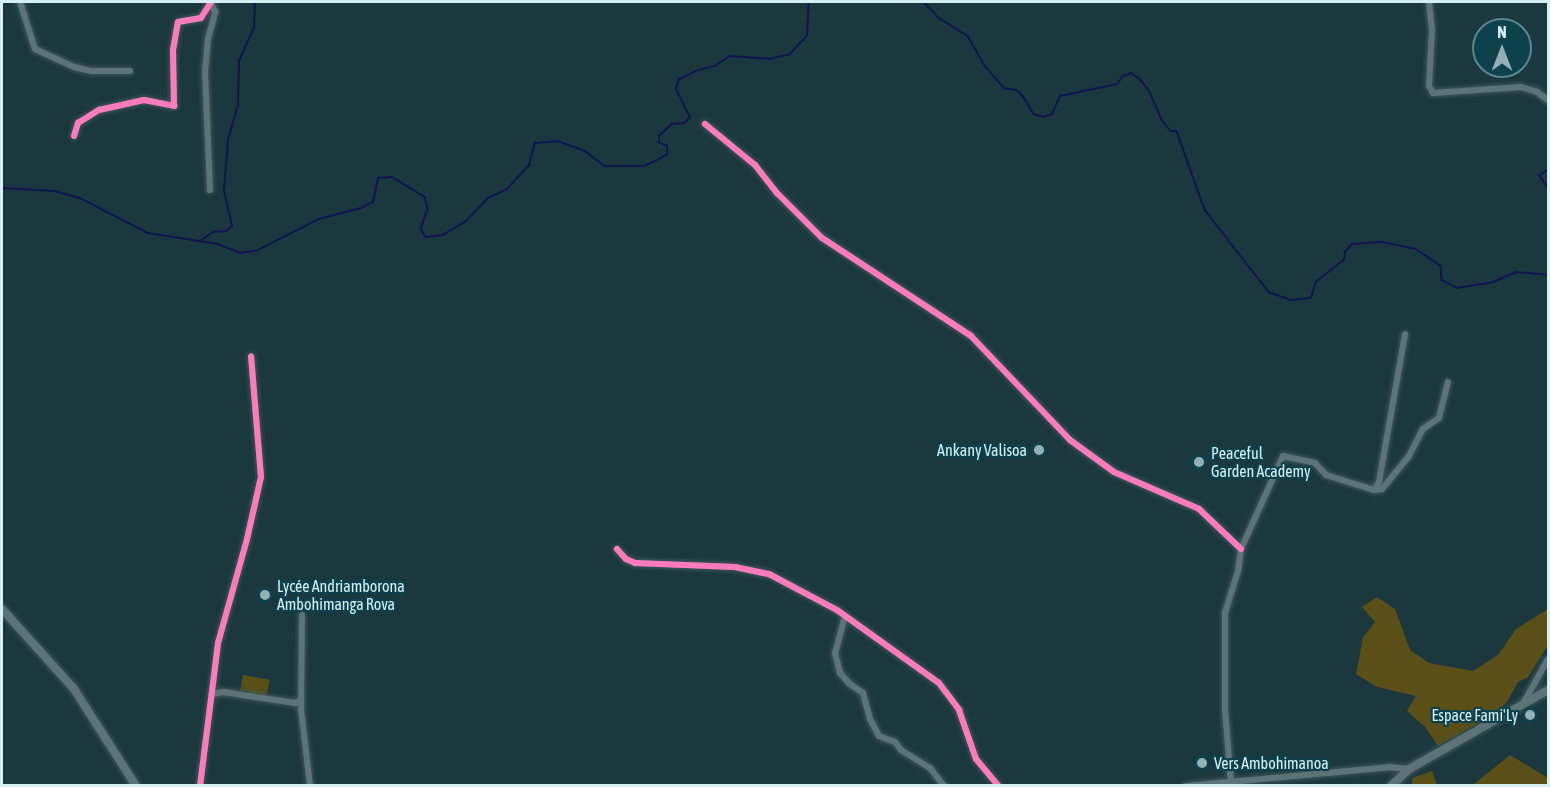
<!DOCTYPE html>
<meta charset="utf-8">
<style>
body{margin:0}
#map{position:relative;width:1550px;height:787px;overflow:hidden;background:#1b383e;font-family:"Asap Condensed",sans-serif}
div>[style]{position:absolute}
.green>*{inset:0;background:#5a5017;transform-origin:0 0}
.stream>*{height:1.5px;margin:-0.75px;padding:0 0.75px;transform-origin:0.75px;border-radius:0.75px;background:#151453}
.roads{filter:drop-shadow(0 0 2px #3f5559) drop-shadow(0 0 2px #3f5559)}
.minor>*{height:6px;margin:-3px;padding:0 3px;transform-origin:3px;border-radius:3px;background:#5e7378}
.tertiary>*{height:8px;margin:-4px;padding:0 4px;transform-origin:4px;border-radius:4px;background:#5e7378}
.secondary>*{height:8px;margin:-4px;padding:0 4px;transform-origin:4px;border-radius:4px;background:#5c7378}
.cycleway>*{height:6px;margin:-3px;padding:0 3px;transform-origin:3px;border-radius:3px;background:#fd7abc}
.dots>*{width:16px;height:16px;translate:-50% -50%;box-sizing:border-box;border:3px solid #0d414c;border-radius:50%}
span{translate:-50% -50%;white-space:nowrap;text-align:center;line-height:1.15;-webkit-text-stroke:4.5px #0d414c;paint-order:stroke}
.poi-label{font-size:16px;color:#d6eff5}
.right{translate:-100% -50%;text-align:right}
.left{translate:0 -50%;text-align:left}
.frame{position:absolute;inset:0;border:3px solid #d6eff5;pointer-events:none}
.north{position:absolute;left:1472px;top:18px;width:60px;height:60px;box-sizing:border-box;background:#0d414c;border:2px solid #5d8790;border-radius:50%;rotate:0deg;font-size:16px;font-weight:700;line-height:24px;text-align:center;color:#d6eff5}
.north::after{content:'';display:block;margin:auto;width:21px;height:27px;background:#95afb5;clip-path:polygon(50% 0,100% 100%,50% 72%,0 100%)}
</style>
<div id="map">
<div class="green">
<i style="clip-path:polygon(1377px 597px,1395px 609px,1410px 650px,1429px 663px,1473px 671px,1498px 655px,1516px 629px,1548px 609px,1548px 645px,1528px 677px,1518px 682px,1507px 702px,1495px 714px,1438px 746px,1425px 727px,1407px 711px,1416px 696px,1377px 687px,1356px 674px,1363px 637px,1375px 622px,1362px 607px)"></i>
<i style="left:243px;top:675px;width:27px;height:16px;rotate:10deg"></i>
<i style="clip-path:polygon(1510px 755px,1548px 778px,1548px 785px,1473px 785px)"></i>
<i style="clip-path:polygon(1432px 771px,1437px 785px,1412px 785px,1412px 778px)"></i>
</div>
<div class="stream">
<i style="left:924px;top:2px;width:22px;rotate:47deg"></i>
<i style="left:939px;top:18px;width:34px;rotate:32deg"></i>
<i style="left:968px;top:36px;width:36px;rotate:60deg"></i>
<i style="left:986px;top:67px;width:28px;rotate:49deg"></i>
<i style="left:1004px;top:88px;width:13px;rotate:9deg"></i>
<i style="left:1017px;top:90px;width:8px;rotate:45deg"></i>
<i style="left:1023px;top:96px;width:21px;rotate:59deg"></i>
<i style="left:1034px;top:114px;width:10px;rotate:17deg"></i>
<i style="left:1044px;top:117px;width:9px;rotate:-21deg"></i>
<i style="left:1052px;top:114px;width:20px;rotate:-66deg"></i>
<i style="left:1060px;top:96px;width:58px;rotate:-11.9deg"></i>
<i style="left:1117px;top:84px;width:10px;rotate:-53deg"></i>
<i style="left:1123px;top:76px;width:9px;rotate:-21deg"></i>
<i style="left:1131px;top:73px;width:11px;rotate:34deg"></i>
<i style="left:1140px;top:79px;width:16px;rotate:52deg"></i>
<i style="left:1150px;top:92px;width:30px;rotate:67deg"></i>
<i style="left:1162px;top:120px;width:14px;rotate:51deg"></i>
<i style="left:1171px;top:131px;width:6px"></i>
<i style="left:1177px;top:131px;width:84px;rotate:70.5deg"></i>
<i style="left:1205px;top:210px;width:104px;rotate:52deg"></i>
<i style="left:1269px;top:292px;width:23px;rotate:20deg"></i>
<i style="left:1291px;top:300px;width:20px;rotate:-6deg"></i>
<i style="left:1311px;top:298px;width:17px;rotate:-73deg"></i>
<i style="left:1316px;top:282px;width:36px;rotate:-39deg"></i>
<i style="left:1344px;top:259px;width:7px;rotate:-82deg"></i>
<i style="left:1345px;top:252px;width:11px;rotate:-49deg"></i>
<i style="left:1352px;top:244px;width:31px;rotate:-4deg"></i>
<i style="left:1383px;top:242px;width:34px;rotate:12deg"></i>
<i style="left:1416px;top:249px;width:30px;rotate:34deg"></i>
<i style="left:1441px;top:266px;width:14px;rotate:86deg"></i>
<i style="left:1442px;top:280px;width:17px;rotate:28deg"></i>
<i style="left:1457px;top:288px;width:36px;rotate:-9deg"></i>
<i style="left:1493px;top:282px;width:25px;rotate:-23deg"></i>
<i style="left:1516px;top:272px;width:32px;rotate:5deg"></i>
<i style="left:1548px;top:170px;width:10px;rotate:143deg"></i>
<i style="left:1540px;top:176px;width:14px;rotate:56deg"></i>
<i style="left:2px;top:188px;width:53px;rotate:3.2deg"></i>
<i style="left:55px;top:191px;width:26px;rotate:16deg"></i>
<i style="left:80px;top:198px;width:76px;rotate:27.2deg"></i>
<i style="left:148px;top:233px;width:71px;rotate:8.9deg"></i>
<i style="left:218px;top:244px;width:24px;rotate:22deg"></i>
<i style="left:240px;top:253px;width:18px;rotate:-9deg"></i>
<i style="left:258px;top:250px;width:68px;rotate:-26.9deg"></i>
<i style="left:319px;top:219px;width:43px;rotate:-14.7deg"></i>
<i style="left:361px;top:208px;width:13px;rotate:-27deg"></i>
<i style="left:373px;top:202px;width:25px;rotate:-78deg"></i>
<i style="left:378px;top:178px;width:14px;rotate:-4deg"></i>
<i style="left:392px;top:177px;width:39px;rotate:31deg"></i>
<i style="left:425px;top:197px;width:12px;rotate:76deg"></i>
<i style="left:428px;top:209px;width:21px;rotate:109deg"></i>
<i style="left:421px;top:229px;width:9px;rotate:58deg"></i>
<i style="left:426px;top:237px;width:17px;rotate:-7deg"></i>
<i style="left:443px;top:235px;width:26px;rotate:-31deg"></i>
<i style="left:465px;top:222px;width:33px;rotate:-46deg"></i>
<i style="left:488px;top:198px;width:21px;rotate:-25deg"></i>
<i style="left:507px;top:189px;width:33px;rotate:-47deg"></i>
<i style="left:529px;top:165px;width:23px;rotate:-75deg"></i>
<i style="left:535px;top:143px;width:23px;rotate:-5deg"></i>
<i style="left:558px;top:141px;width:29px;rotate:20deg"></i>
<i style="left:585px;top:151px;width:25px;rotate:37deg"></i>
<i style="left:605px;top:166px;width:40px"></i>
<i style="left:645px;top:166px;width:25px;rotate:-27deg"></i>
<i style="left:667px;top:155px;width:9px;rotate:-90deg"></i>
<i style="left:667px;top:146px;width:9px;rotate:-159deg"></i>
<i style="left:659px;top:143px;width:7px;rotate:-90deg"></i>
<i style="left:659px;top:136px;width:18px;rotate:-43deg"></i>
<i style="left:672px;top:124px;width:12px;rotate:-5deg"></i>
<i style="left:684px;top:123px;width:8px;rotate:-40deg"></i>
<i style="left:690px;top:118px;width:32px;rotate:-116deg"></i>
<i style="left:676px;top:89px;width:10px;rotate:-73deg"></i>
<i style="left:679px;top:79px;width:21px;rotate:-25deg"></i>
<i style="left:698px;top:70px;width:17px;rotate:-13deg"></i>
<i style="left:715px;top:66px;width:18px;rotate:-34deg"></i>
<i style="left:730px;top:56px;width:39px;rotate:4deg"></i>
<i style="left:769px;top:59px;width:22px;rotate:-13deg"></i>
<i style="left:790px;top:54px;width:25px;rotate:-47deg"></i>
<i style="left:807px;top:36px;width:34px;rotate:-87deg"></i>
<i style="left:200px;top:241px;width:16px;rotate:-35deg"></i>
<i style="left:213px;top:232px;width:13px;rotate:-4deg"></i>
<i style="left:226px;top:231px;width:8px;rotate:-40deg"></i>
<i style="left:232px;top:226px;width:36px;rotate:-103deg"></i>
<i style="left:224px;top:191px;width:51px;rotate:-85.5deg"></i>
<i style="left:228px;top:140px;width:37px;rotate:-74deg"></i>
<i style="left:238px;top:104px;width:43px;rotate:-88.7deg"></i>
<i style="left:239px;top:61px;width:36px;rotate:-66deg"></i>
<i style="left:254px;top:28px;width:26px;rotate:-88deg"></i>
</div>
<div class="roads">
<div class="minor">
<i style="left:20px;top:2px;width:49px;rotate:72.3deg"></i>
<i style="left:35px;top:49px;width:43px;rotate:24.8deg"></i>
<i style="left:74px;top:67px;width:18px;rotate:13deg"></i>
<i style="left:92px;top:71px;width:38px"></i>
<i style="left:1429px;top:2px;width:28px;rotate:84deg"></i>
<i style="left:1432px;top:30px;width:56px;rotate:93.1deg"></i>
<i style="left:1429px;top:86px;width:8px;rotate:60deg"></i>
<i style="left:1433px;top:93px;width:88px;rotate:-3.9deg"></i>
<i style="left:1521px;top:87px;width:17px;rotate:17deg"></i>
<i style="left:1537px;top:92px;width:14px;rotate:36deg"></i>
<i style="left:705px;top:124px;width:65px;rotate:39.4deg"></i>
<i style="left:755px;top:165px;width:37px;rotate:52deg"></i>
<i style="left:778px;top:194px;width:62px;rotate:45deg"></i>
<i style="left:822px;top:238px;width:178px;rotate:33.3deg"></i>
<i style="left:971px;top:336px;width:144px;rotate:46.4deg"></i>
<i style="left:1070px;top:440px;width:54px;rotate:36deg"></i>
<i style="left:1114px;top:472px;width:93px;rotate:23.5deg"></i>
<i style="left:1199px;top:509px;width:58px;rotate:43.6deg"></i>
<i style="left:74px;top:136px;width:14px;rotate:-73deg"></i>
<i style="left:78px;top:123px;width:25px;rotate:-32deg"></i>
<i style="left:99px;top:110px;width:46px;rotate:-12.5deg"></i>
<i style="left:144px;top:100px;width:31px;rotate:11deg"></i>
<i style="left:174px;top:106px;width:56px;rotate:-91deg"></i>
<i style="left:173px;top:50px;width:28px;rotate:-80deg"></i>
<i style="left:178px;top:22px;width:23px;rotate:-10deg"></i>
<i style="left:201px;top:18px;width:19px;rotate:-58deg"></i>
<i style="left:210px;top:190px;width:117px;rotate:-92.4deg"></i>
<i style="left:205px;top:73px;width:34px;rotate:-85deg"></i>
<i style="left:208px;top:39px;width:28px;rotate:-75deg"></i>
<i style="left:215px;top:12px;width:11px;rotate:-112deg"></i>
<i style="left:1374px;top:490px;width:9px;rotate:-58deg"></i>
<i style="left:1379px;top:482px;width:150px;rotate:-80deg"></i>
<i style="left:617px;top:549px;width:13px;rotate:48deg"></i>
<i style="left:626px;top:559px;width:10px;rotate:24deg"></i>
<i style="left:635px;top:563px;width:100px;rotate:2.3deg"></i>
<i style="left:735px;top:567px;width:35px;rotate:12deg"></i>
<i style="left:769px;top:574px;width:77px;rotate:27.9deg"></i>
<i style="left:837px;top:610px;width:125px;rotate:35.6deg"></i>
<i style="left:939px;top:683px;width:34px;rotate:53deg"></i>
<i style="left:959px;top:710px;width:52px;rotate:70.9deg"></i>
<i style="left:976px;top:759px;width:35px;rotate:50deg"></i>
<i style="left:302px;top:615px;width:94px;rotate:90.6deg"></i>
<i style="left:301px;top:709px;width:78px;rotate:83.3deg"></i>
<i style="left:845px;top:616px;width:38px;rotate:105deg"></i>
<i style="left:835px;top:653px;width:21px;rotate:76deg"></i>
<i style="left:840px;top:673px;width:15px;rotate:48deg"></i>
<i style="left:850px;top:684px;width:16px;rotate:35deg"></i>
<i style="left:863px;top:693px;width:27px;rotate:75deg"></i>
<i style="left:870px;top:719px;width:19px;rotate:62deg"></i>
<i style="left:879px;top:736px;width:17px;rotate:21deg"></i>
<i style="left:895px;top:742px;width:10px;rotate:53deg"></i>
<i style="left:901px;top:750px;width:34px;rotate:32deg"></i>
<i style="left:930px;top:768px;width:23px;rotate:52deg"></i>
<i style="left:212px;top:694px;width:11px;rotate:-10deg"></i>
<i style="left:223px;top:692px;width:73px;rotate:8.7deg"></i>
<i style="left:295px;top:703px;width:7px;rotate:-27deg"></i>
<i style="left:1523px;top:704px;width:51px;rotate:-60.9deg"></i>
<i style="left:1231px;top:782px;width:72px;rotate:-94.8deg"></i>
<i style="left:1225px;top:710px;width:97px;rotate:-90deg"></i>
<i style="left:1225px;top:613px;width:44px;rotate:-72.8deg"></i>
<i style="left:1238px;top:571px;width:22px;rotate:-82deg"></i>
<i style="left:1241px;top:549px;width:102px;rotate:-65.7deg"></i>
<i style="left:1283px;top:456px;width:33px;rotate:12deg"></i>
<i style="left:1315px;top:463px;width:16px;rotate:47deg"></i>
<i style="left:1326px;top:475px;width:50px;rotate:17.4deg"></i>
<i style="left:1374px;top:490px;width:8px;rotate:-7deg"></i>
<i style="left:1382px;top:489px;width:43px;rotate:-50.7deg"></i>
<i style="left:1409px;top:456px;width:30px;rotate:-63deg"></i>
<i style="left:1423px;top:429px;width:19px;rotate:-35deg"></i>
<i style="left:1439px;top:418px;width:37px;rotate:-76deg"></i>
<i style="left:200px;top:786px;width:144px;rotate:-82.8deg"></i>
<i style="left:218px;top:643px;width:108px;rotate:-74.4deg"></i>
<i style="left:247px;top:539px;width:64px;rotate:-77.3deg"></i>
<i style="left:261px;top:477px;width:121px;rotate:-94.7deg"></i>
<i style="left:1186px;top:786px;width:204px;rotate:-5.3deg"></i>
<i style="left:1389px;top:767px;width:20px;rotate:6deg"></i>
</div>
<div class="tertiary">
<i style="left:2px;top:609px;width:108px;rotate:48deg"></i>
<i style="left:74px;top:689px;width:115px;rotate:57.4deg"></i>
</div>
<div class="secondary">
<i style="left:1391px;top:786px;width:25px;rotate:-43deg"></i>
<i style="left:1409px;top:769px;width:160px;rotate:-29.6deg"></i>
</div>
</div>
<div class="cycleway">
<i style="left:705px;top:124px;width:65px;rotate:39.4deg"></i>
<i style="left:755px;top:165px;width:37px;rotate:52deg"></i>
<i style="left:778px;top:194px;width:62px;rotate:45deg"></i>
<i style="left:822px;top:238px;width:178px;rotate:33.3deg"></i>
<i style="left:971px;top:336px;width:144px;rotate:46.4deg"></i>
<i style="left:1070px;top:440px;width:54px;rotate:36deg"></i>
<i style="left:1114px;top:472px;width:93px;rotate:23.5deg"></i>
<i style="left:1199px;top:509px;width:58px;rotate:43.6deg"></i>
<i style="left:74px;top:136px;width:14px;rotate:-73deg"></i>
<i style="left:78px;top:123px;width:25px;rotate:-32deg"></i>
<i style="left:99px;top:110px;width:46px;rotate:-12.5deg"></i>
<i style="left:144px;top:100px;width:31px;rotate:11deg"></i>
<i style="left:174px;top:106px;width:56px;rotate:-91deg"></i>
<i style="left:173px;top:50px;width:28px;rotate:-80deg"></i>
<i style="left:178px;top:22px;width:23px;rotate:-10deg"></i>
<i style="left:201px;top:18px;width:19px;rotate:-58deg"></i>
<i style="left:617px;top:549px;width:13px;rotate:48deg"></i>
<i style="left:626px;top:559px;width:10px;rotate:24deg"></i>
<i style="left:635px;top:563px;width:100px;rotate:2.3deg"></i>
<i style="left:735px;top:567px;width:35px;rotate:12deg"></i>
<i style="left:769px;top:574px;width:77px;rotate:27.9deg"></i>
<i style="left:837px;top:610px;width:125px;rotate:35.6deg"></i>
<i style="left:939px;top:683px;width:34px;rotate:53deg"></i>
<i style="left:959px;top:710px;width:52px;rotate:70.9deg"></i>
<i style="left:976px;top:759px;width:35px;rotate:50deg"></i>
<i style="left:200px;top:786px;width:144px;rotate:-82.8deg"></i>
<i style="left:218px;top:643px;width:108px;rotate:-74.4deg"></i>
<i style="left:247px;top:539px;width:64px;rotate:-77.3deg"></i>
<i style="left:261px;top:477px;width:121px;rotate:-94.7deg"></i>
</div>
<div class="dots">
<i style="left:1039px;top:450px;background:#95afb5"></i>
<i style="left:1199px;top:462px;background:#95afb5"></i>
<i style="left:265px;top:595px;background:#95afb5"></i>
<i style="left:1530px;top:715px;background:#95afb5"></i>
<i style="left:1202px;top:763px;background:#95afb5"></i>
</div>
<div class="poi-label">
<span class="right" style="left:1027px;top:450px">Ankany Valisoa</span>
<span class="left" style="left:1211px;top:462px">Peaceful<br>Garden Academy</span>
<span class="left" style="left:277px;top:595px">Lycée Andriamborona<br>Ambohimanga Rova</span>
<span class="right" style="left:1518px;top:715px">Espace Fami'Ly</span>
<span class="left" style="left:1214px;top:763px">Vers Ambohimanoa</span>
</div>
<div class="frame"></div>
<div class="north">N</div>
</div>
